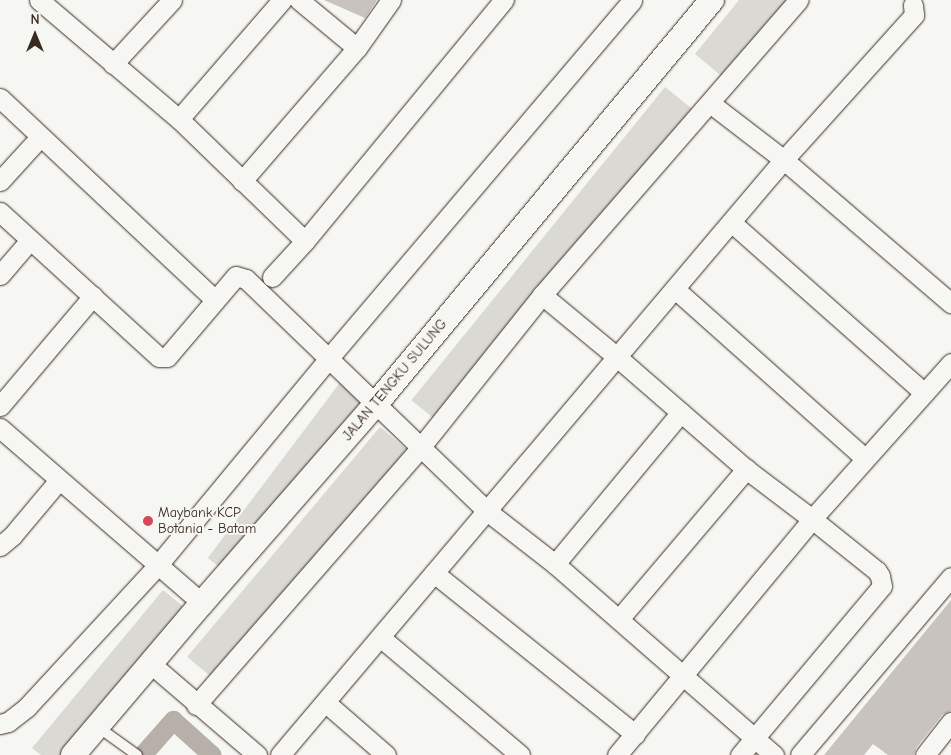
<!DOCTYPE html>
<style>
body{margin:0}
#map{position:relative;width:951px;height:755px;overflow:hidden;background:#f6f6f2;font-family:"Comic Neue",sans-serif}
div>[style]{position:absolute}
.green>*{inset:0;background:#dad9d3;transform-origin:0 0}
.canal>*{height:19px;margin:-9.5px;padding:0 9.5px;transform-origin:9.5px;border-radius:9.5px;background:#b6b0a9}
.building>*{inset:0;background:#c8c3be}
.roads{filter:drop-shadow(0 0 1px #3b2a1e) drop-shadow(0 0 1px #3b2a1e)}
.service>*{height:10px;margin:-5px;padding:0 5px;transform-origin:5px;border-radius:5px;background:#f6f6f2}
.minor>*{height:19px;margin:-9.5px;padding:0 9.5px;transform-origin:9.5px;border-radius:9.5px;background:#f6f6f2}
.tertiary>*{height:24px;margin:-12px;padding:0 12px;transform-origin:12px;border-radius:12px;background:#f6f6f2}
.dots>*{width:14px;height:14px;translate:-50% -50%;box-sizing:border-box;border:2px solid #f6f6f2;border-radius:50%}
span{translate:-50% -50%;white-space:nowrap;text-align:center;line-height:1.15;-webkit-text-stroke:4px #f6f6f2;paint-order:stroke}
.street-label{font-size:14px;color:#3b2a1e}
.poi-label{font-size:14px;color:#3b2a1e}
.left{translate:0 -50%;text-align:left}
.north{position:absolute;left:10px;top:10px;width:50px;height:50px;-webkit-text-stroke:4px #f6f6f2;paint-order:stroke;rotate:0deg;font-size:14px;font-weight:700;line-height:20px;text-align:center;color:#3b2a1e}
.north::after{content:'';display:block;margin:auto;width:18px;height:22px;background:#3b2a1e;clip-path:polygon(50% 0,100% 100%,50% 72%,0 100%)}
</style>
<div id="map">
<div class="green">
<i style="clip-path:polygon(739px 0,788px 0,724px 78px,695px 54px)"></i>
<i style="left:665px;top:87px;width:35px;height:403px;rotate:39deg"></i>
<i style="left:342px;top:380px;width:31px;height:223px;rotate:37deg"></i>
<i style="left:380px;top:427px;width:35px;height:300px;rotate:40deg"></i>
<i style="clip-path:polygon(163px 590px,184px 607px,61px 755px,41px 755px,32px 748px)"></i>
</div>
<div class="canal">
<i style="left:142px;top:755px;width:47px;rotate:-48.5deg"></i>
<i style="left:173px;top:720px;width:52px;rotate:41.9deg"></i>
</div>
<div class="building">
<i style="clip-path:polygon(324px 0,377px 0,365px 18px)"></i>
<i style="clip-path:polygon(951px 600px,951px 711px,942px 715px,916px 748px,914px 755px,888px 755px,873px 744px,864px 755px,824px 755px)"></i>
</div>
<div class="roads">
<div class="service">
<i style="left:98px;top:727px;width:48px;rotate:35.7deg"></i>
</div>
<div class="minor">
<i style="left:39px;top:0;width:184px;rotate:40.4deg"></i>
<i style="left:179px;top:119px;width:175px;rotate:44.1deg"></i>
<i style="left:299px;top:0;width:75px;rotate:39.6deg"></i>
<i style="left:113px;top:64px;width:87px;rotate:-47.3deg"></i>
<i style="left:0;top:98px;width:295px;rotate:43.2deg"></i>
<i style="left:710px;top:103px;width:93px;rotate:37.6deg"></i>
<i style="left:784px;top:160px;width:220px;rotate:40.6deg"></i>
<i style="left:179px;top:119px;width:157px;rotate:-49.1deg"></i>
<i style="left:0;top:181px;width:59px;rotate:-47.7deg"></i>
<i style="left:242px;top:181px;width:176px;rotate:-49.2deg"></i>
<i style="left:357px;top:48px;width:59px;rotate:-54.7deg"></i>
<i style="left:0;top:212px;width:215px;rotate:42.4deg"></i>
<i style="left:159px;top:357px;width:8px"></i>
<i style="left:167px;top:357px;width:106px;rotate:-49.6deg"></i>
<i style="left:236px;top:276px;width:10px;rotate:17deg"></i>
<i style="left:246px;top:279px;width:335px;rotate:43.9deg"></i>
<i style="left:487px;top:511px;width:86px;rotate:37.9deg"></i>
<i style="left:555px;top:564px;width:291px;rotate:41.1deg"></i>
<i style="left:731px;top:222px;width:258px;rotate:41.5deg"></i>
<i style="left:0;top:275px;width:46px;rotate:-49.4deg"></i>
<i style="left:272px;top:277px;width:49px;rotate:-47.5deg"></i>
<i style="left:305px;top:241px;width:313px;rotate:-50.5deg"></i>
<i style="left:675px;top:289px;width:254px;rotate:41.7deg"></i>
<i style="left:542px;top:295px;width:97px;rotate:39.6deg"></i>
<i style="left:617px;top:357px;width:171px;rotate:41deg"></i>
<i style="left:746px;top:469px;width:83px;rotate:37.1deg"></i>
<i style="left:812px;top:519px;width:83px;rotate:38.7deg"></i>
<i style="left:877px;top:571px;width:6px;rotate:59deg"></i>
<i style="left:880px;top:576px;width:10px;rotate:79deg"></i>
<i style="left:882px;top:586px;width:221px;rotate:130deg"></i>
<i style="left:0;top:406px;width:144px;rotate:-49.8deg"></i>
<i style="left:0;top:428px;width:267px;rotate:40.9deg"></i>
<i style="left:0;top:546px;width:16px;rotate:-40deg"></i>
<i style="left:12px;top:536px;width:73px;rotate:-50deg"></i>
<i style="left:555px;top:564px;width:197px;rotate:-50.3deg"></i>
<i style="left:434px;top:573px;width:258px;rotate:38.7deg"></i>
<i style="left:619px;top:619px;width:197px;rotate:-49.7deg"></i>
<i style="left:380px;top:637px;width:183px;rotate:40.1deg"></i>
<i style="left:151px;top:664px;width:140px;rotate:40.6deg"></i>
<i style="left:325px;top:702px;width:81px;rotate:41deg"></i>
<i style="left:196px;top:705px;width:341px;rotate:-48.9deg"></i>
<i style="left:420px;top:448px;width:196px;rotate:-51.4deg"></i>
<i style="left:542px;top:295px;width:391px;rotate:-49deg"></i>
<i style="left:0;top:724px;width:8px;rotate:-14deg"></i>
<i style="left:8px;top:722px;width:24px;rotate:-38deg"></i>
<i style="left:27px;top:707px;width:192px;rotate:-47.3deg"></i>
<i style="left:157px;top:566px;width:268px;rotate:-50.4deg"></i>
<i style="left:328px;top:359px;width:470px;rotate:-49.7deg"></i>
<i style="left:280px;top:755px;width:773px;rotate:-49.78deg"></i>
<i style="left:779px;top:165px;width:202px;rotate:-48deg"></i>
<i style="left:914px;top:15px;width:10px;rotate:-96deg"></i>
<i style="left:617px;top:755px;width:306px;rotate:-50.4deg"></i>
<i style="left:812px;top:519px;width:209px;rotate:-48.3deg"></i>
<i style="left:800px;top:755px;width:233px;rotate:-49.7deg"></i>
<i style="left:925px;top:755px;width:42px;rotate:-51.8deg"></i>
</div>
<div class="tertiary">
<i style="left:73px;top:755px;width:199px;rotate:-49.7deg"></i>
<i style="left:202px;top:603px;width:263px;rotate:-48.9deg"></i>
<i style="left:375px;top:405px;width:527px;rotate:-50.24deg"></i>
</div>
</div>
<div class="dots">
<i style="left:148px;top:521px;background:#d1495b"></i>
</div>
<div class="street-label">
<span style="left:395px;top:380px;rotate:-50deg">JALAN TENGKU SULUNG</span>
</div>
<div class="poi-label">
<span class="left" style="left:158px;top:521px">Maybank KCP<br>Botania - Batam</span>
</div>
<div class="north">N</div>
</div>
